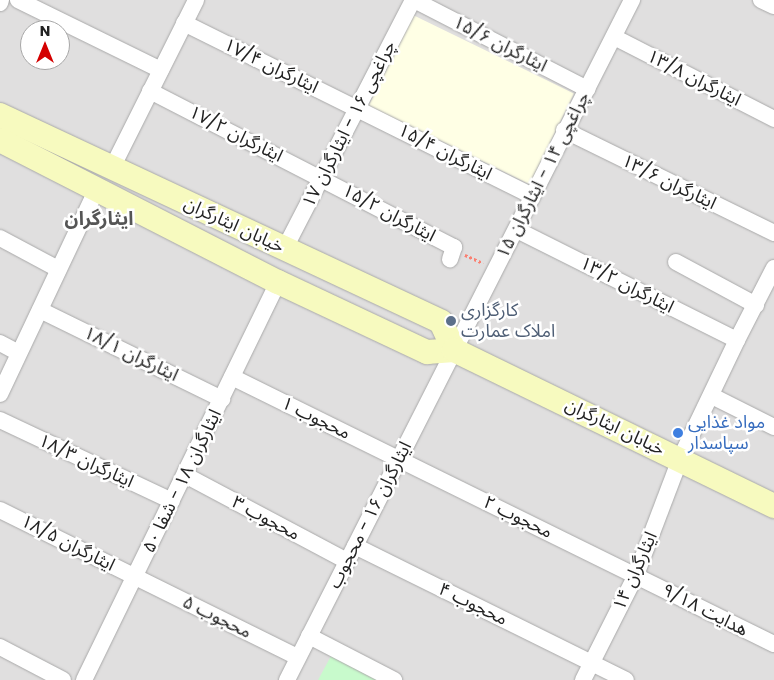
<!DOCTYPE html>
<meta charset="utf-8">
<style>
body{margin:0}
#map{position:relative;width:774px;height:680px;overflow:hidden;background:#f2efe9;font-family:Poppins,"Noto Sans Arabic",sans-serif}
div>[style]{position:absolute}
.residential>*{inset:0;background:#e0dfdf}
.education>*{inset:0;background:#ffffe5;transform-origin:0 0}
.park>*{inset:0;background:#c8facc}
.path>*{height:2.5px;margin-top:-1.25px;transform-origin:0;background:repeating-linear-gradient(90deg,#fa8072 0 2.5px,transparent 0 5px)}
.roads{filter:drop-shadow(0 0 1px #a9a9a9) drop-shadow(0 0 1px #a9a9a9)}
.street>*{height:16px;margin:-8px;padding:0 8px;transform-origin:8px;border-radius:8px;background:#fff}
.secondary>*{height:24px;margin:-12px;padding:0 12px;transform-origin:12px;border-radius:12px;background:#f7fabf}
.dots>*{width:14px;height:14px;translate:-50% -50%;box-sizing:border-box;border:2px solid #fff;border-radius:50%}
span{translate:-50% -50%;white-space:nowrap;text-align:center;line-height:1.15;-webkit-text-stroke:5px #fff;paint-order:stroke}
.street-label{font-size:18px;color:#222}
.service-label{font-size:18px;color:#4e5e75}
.left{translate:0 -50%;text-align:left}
.shop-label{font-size:18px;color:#366cbe}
.neighbourhood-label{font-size:19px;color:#555;font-weight:700}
.north{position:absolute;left:20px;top:20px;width:50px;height:50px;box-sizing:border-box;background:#fff;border:1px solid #a7a7a7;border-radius:50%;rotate:0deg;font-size:14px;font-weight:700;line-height:20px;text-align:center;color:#222}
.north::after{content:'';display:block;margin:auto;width:18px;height:22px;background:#d40000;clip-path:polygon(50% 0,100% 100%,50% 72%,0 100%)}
</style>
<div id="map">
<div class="residential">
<i style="clip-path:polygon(evenodd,0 0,774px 0,774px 680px,0 680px,0 0,30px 30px,60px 30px,60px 60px,30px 60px,30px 30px)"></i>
</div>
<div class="education">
<i style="left:413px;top:15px;width:179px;height:101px;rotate:26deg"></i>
</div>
<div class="park">
<i style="clip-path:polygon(331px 656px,379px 680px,318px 680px)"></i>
</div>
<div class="path">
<i style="left:465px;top:255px;width:20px;rotate:24deg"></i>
</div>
<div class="roads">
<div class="street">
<i style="left:18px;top:0;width:159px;rotate:26.1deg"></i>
<i style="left:414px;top:0;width:195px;rotate:27.2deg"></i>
<i style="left:761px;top:0;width:14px;rotate:25deg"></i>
<i style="left:0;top:3px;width:3px;rotate:-72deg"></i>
<i style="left:184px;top:23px;width:389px;rotate:26.4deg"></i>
<i style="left:614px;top:37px;width:180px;rotate:27.1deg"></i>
<i style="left:150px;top:91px;width:342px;rotate:27.2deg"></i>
<i style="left:454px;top:247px;width:13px;rotate:108deg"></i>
<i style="left:564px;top:130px;width:234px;rotate:26.1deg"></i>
<i style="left:112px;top:168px;width:188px;rotate:-63.4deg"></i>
<i style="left:517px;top:230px;width:246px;rotate:26.6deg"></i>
<i style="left:0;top:238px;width:66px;rotate:28.1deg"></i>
<i style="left:285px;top:248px;width:279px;rotate:-62.7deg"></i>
<i style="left:676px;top:262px;width:91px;rotate:28.3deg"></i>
<i style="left:40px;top:310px;width:203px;rotate:26.1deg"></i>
<i style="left:0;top:343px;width:21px;rotate:28deg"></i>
<i style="left:232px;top:377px;width:604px;rotate:26.23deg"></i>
<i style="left:0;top:394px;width:227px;rotate:-64.7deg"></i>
<i style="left:712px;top:396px;width:69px;rotate:26.6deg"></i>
<i style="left:0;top:420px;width:190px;rotate:25.2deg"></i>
<i style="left:185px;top:475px;width:183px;rotate:28deg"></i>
<i style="left:0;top:510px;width:332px;rotate:26.3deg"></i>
<i style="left:355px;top:546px;width:302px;rotate:26.3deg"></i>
<i style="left:309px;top:636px;width:96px;rotate:27.4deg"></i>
<i style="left:0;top:647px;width:71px;rotate:27.6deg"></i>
<i style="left:84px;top:680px;width:443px;rotate:-64deg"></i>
<i style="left:287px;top:680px;width:763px;rotate:-63.1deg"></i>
<i style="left:583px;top:680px;width:118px;rotate:-63.2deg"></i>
<i style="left:636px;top:575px;width:124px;rotate:-69.2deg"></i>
<i style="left:680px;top:459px;width:132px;rotate:-64.4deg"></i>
<i style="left:737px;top:340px;width:81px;rotate:-62.8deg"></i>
</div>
<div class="secondary">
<i style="left:0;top:115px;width:487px;rotate:25.1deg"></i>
<i style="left:441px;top:322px;width:31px;rotate:65deg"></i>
<i style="left:0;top:140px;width:312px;rotate:27.1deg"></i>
<i style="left:278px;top:282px;width:165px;rotate:25.2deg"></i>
<i style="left:427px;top:352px;width:27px;rotate:-4deg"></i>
<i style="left:454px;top:350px;width:356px;rotate:26deg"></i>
</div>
</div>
<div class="dots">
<i style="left:451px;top:321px;background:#5c6f8a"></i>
<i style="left:678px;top:433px;background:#3f7fe0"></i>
</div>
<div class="street-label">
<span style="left:500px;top:44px;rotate:27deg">ایثارگران ۱۵/۶</span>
<span style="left:271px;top:66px;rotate:26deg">ایثارگران ۱۷/۴</span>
<span style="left:694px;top:78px;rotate:27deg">ایثارگران ۱۳/۸</span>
<span style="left:349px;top:124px;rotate:-63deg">چراغچی ۱۶ - ایثارگران ۱۷</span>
<span style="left:236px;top:134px;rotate:27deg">ایثارگران ۱۷/۲</span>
<span style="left:445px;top:152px;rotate:27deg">ایثارگران ۱۵/۴</span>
<span style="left:543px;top:175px;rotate:-63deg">چراغچی ۱۴ - ایثارگران ۱۵</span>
<span style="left:669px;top:182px;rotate:26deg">ایثارگران ۱۳/۶</span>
<span style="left:389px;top:213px;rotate:28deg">ایثارگران ۱۵/۲</span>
<span style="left:234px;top:225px;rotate:25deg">خیابان ایثارگران</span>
<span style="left:627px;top:285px;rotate:27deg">ایثارگران ۱۳/۲</span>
<span style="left:131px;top:354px;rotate:26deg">ایثارگران ۱۸/۱</span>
<span style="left:316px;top:418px;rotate:26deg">محجوب ۱</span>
<span style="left:615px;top:427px;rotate:26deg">خیابان ایثارگران</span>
<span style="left:86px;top:461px;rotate:25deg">ایثارگران ۱۸/۳</span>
<span style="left:182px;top:481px;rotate:-64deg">ایثارگران ۱۸ - شفا ۵۰</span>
<span style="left:370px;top:515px;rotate:-63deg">ایثارگران ۱۶ - محجوب</span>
<span style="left:518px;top:517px;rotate:26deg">محجوب ۲</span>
<span style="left:266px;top:518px;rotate:28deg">محجوب ۳</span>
<span style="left:68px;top:543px;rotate:27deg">ایثارگران ۱۸/۵</span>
<span style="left:635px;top:571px;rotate:-66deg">ایثارگران ۱۴</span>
<span style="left:473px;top:604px;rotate:26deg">محجوب ۴</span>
<span style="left:705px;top:610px;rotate:27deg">هدایت ۹/۱۸</span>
<span style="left:217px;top:617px;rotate:26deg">محجوب ۵</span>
</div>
<div class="service-label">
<span class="left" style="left:461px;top:321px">کارگزاری<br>املاک عمارت</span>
</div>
<div class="shop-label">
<span class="left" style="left:688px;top:433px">مواد غذایی<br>سپاسدار</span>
</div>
<div class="neighbourhood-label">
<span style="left:99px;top:219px">ایثارگران</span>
</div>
<div class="north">N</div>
</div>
